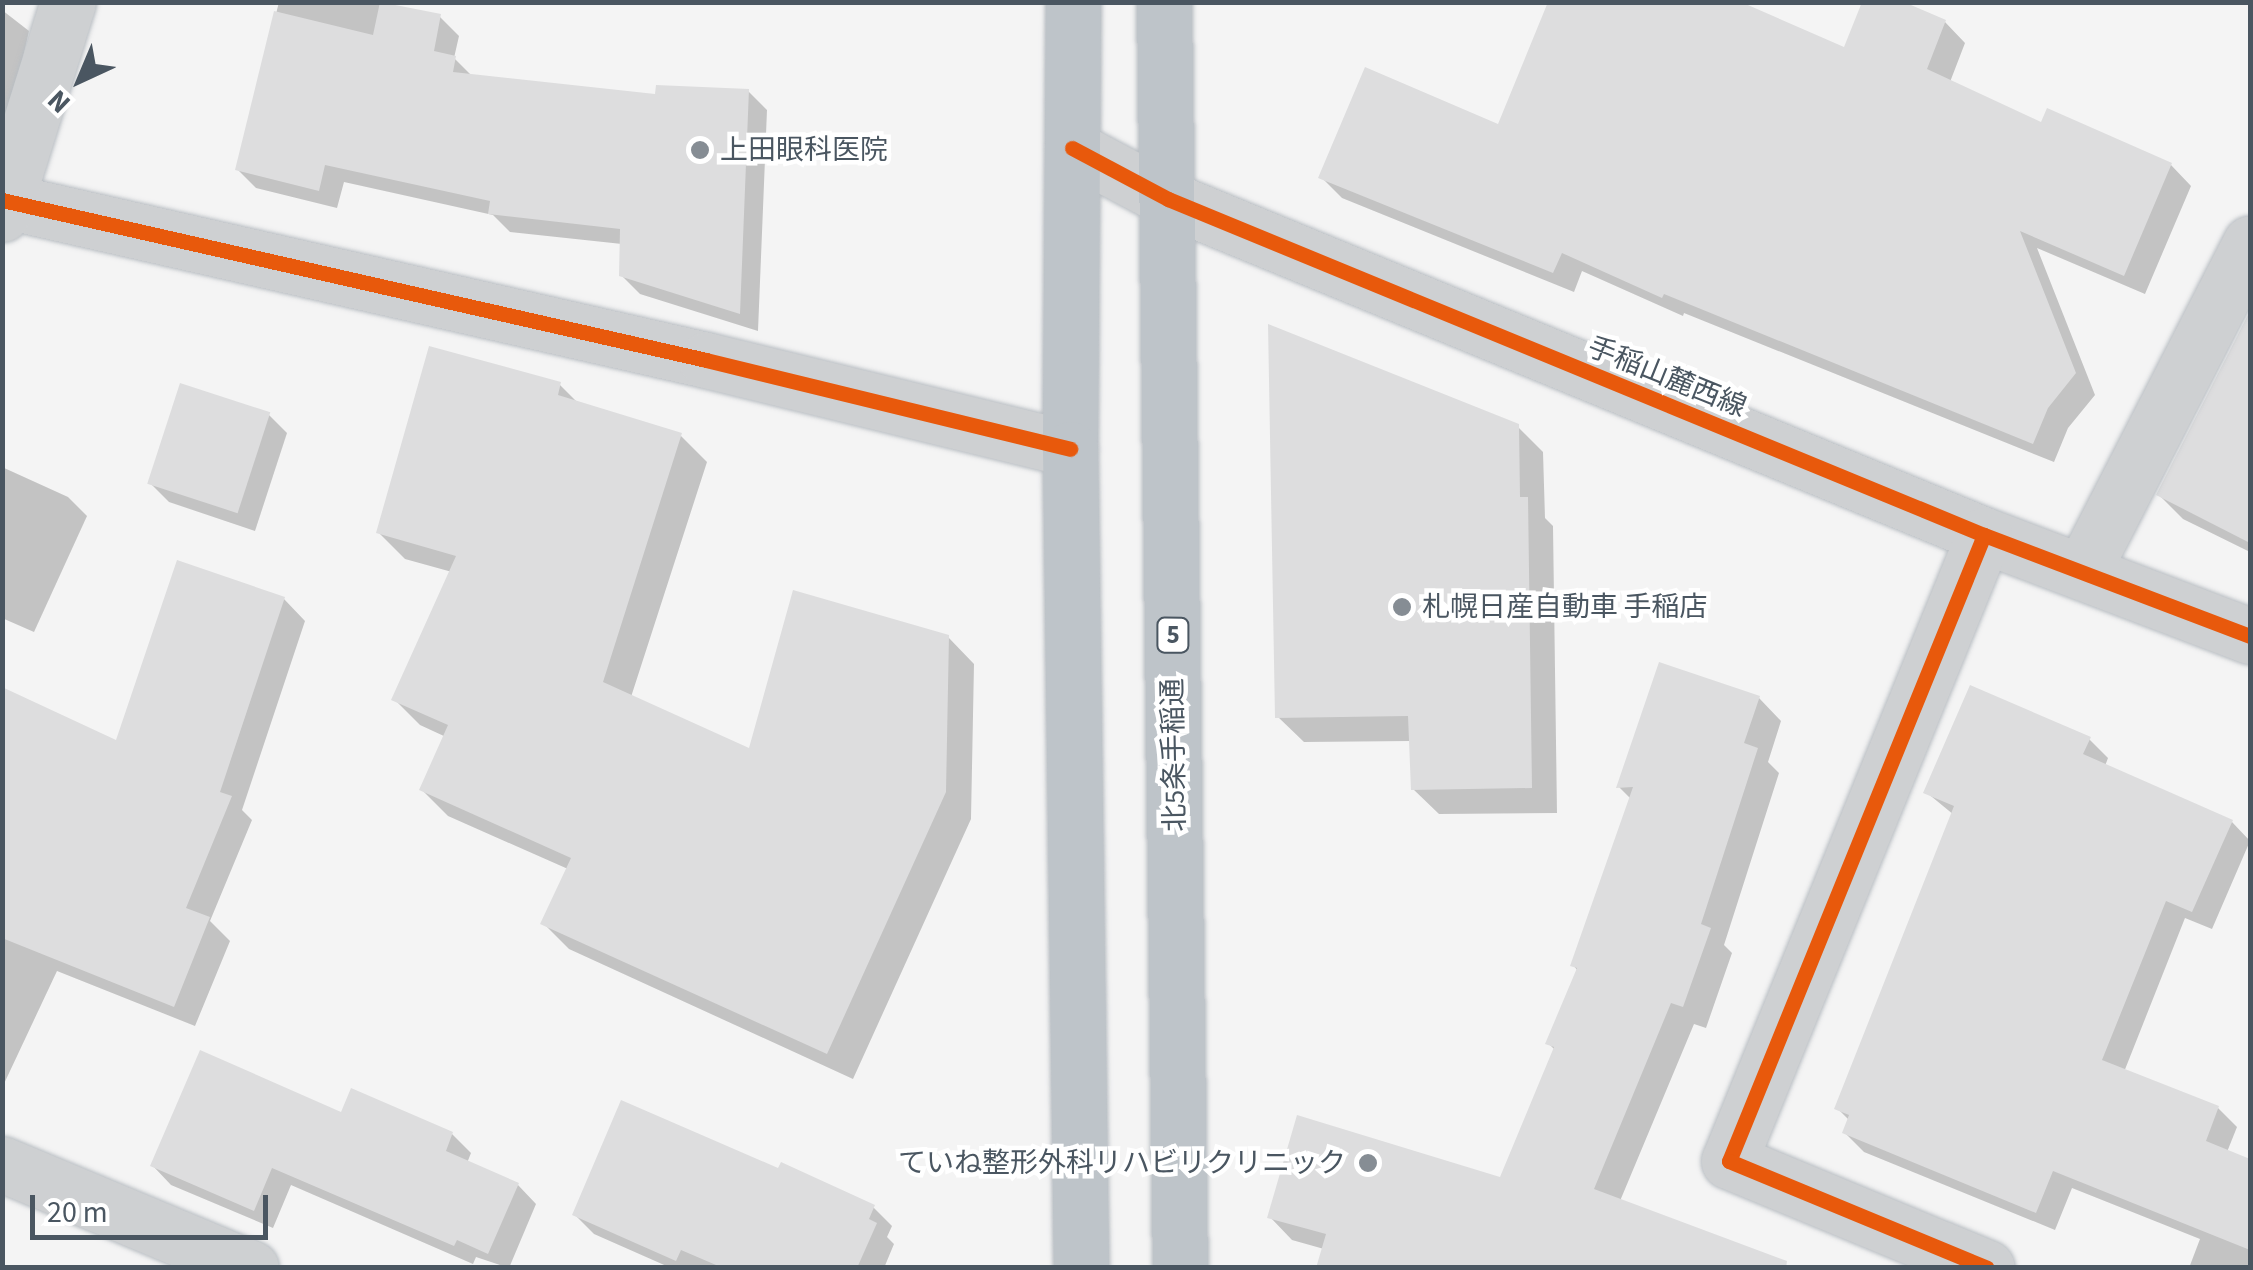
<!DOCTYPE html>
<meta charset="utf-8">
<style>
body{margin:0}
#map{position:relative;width:2253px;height:1270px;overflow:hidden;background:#f4f4f4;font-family:"Source Sans 3","Noto Sans JP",sans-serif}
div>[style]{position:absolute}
.shadow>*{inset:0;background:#0003}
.building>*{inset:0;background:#ddddde;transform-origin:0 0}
.roads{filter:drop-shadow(0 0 2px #b9bec3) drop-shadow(0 0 2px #b9bec3)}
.minor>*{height:55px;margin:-27.5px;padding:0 27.5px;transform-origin:27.5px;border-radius:27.5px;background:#ced0d2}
.highway>*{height:55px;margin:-27.5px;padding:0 27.5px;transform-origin:27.5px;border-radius:27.5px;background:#bec4c9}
.cycleway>*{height:15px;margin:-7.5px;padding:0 7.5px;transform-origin:7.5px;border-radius:7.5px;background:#e8590c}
.dots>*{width:28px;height:28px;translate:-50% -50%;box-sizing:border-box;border:5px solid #fff;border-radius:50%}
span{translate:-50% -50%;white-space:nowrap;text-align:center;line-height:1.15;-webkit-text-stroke:9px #fff;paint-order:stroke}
.shield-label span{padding:2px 8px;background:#fff;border:2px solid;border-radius:8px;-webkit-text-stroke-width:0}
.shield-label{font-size:25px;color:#4a5661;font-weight:700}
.poi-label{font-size:28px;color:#4a5661}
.left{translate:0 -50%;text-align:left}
.right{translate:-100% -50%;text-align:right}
.street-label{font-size:28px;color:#4a5661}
.frame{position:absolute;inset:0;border:5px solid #4a5661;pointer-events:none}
.north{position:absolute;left:30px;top:30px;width:100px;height:100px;-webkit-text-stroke:8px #fff;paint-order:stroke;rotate:224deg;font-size:28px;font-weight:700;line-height:40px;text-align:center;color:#4a5661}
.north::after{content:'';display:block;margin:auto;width:35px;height:45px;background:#4a5661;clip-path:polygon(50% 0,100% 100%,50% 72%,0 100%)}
.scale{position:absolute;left:30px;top:1195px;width:238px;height:45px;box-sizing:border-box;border:5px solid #4a5661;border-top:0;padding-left:12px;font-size:30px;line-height:35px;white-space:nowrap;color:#4a5661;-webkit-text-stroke:8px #fff;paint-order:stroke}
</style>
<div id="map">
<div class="shadow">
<i style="clip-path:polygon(279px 2px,374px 2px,440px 17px,459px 36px,454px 58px,472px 76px,658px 97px,748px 91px,767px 110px,758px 331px,640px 294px,621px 275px,622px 244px,510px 232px,493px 215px,344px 182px,337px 208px,256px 188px,237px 169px)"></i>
<i style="clip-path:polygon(2px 10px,29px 31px,9px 118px,2px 116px)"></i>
<i style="clip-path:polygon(1945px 22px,1965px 43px,1950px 82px,2042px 125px,2171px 165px,2191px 186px,2145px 294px,2037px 248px,2095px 395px,2068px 428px,2054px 462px,1684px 313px,1683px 316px,1582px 271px,1574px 292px,1342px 198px,1321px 177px,1500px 128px,1845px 50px)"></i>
<i style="clip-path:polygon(2237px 342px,2250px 349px,2250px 552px,2183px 519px,2159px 495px)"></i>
<i style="clip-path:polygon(560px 385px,579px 404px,681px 436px,707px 462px,631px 697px,751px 751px,948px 637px,974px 664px,971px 819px,853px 1079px,569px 949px,543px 923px,568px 869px,448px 816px,422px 790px,446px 737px,420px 725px,394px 699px,452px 572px,405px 559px,379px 533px)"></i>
<i style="clip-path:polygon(268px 414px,287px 433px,255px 531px,169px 502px,150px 483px)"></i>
<i style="clip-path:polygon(1517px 426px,1543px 452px,1545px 518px,1553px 526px,1557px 813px,1439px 814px,1413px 789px,1411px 741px,1304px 742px,1278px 717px)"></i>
<i style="clip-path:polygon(2px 467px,68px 497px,87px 516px,34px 632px,2px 618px)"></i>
<i style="clip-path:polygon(284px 599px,305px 621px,242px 810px,252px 820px,210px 921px,230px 941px,195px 1026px,57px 971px,2px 1088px,2px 690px,117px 743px)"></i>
<i style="clip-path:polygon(1759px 698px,1781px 721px,1768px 762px,1779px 773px,1724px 945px,1732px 953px,1706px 1028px,1694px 1024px,1620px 1201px,1324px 1249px,1292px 1240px,1270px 1217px,1502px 1181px,1556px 1051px,1548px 1043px,1578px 971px,1573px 965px,1632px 800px,1619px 787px)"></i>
<i style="clip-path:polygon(2089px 739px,2108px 758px,2105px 766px,2232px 822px,2250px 841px,2212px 929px,2185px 918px,2124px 1072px,2218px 1108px,2237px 1127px,2227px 1152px,2250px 1161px,2250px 1268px,2189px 1268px,2200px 1239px,2072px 1188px,2055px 1230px,1864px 1152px,1845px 1133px,1850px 1121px,1837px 1108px,1954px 815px,1926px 792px)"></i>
<i style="clip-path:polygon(342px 1115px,452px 1134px,471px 1153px,467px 1163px,518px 1185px,536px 1204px,509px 1268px,476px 1257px,473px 1264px,291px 1185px,273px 1228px,171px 1185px,153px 1166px)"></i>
<i style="clip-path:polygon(779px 1171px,873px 1207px,892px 1226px,887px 1237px,894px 1244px,884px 1268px,671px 1268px,594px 1234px,575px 1215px)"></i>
</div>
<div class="building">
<i style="clip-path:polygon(380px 2px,441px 14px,434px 51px,456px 56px,453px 72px,655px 94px,656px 85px,749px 89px,740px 314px,619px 276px,620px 229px,488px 214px,490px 201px,325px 165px,319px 191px,235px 170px,274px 11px,373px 35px)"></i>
<i style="clip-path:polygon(1548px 2px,1741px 2px,1844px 47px,1862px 2px,1904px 2px,1946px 20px,1927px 69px,2041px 122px,2047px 108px,2172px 163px,2124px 276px,2020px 231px,2076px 373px,2048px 408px,2033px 444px,1664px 294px,1662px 298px,1562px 253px,1553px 273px,1318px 178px,1365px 67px,1498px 124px)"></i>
<i style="clip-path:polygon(2250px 311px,2250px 543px,2156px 495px)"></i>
<i style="clip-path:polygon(1268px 324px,1519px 424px,1520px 497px,1528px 497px,1532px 788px,1411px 790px,1408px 716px,1275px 718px)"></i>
<i style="clip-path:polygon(429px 346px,561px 382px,558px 395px,682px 433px,603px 682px,749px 748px,793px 590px,949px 635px,946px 792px,827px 1054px,540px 924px,571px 858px,419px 790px,448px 725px,391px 700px,456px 556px,376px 533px)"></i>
<i style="left:180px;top:383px;width:95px;height:106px;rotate:18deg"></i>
<i style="clip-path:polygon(177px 560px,285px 597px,220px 792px,232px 796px,186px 908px,210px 917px,174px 1007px,2px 938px,2px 687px,116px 740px)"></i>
<i style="clip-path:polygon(1659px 662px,1760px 696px,1744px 743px,1758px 748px,1701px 924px,1711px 928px,1683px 1007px,1671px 1003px,1594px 1189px,1787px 1261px,1786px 1268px,1316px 1268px,1326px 1234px,1267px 1218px,1297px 1115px,1500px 1177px,1554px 1047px,1545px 1044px,1577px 968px,1570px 966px,1633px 787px,1616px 788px)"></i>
<i style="clip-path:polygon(1970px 685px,2091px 737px,2083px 754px,2233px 820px,2192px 912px,2166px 901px,2102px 1060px,2219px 1106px,2206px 1141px,2250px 1159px,2250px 1250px,2053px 1171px,2036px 1213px,1842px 1133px,1849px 1115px,1834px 1109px,1954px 806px,1923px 793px)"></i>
<i style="clip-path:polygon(200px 1050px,341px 1112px,351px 1088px,453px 1132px,446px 1151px,519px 1183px,488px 1254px,457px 1240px,454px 1246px,272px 1168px,254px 1211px,150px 1166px)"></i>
<i style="clip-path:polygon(621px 1100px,778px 1168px,781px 1162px,875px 1205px,869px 1219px,877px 1223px,857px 1268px,723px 1268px,681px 1250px,676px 1261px,572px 1215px)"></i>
</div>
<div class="roads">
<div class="minor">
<i style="left:1072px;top:148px;width:109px;rotate:28deg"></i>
<i style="left:1168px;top:199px;width:882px;rotate:22.38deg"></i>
<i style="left:1984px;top:535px;width:285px;rotate:20.8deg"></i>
<i style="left:2px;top:200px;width:722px;rotate:12.8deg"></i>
<i style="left:706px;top:360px;width:375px;rotate:13.7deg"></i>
<i style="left:2px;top:214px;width:222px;rotate:-72.7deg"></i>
<i style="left:1984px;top:535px;width:676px;rotate:112.16deg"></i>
<i style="left:1729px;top:1161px;width:279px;rotate:22.5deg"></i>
<i style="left:2082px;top:572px;width:369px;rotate:-62.9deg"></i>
<i style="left:2px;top:1164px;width:270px;rotate:22.7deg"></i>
</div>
<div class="highway">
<i style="left:1073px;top:2px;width:447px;rotate:90.4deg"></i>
<i style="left:1070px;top:449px;width:819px;rotate:89.23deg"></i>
<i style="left:1164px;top:2px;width:1266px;rotate:89.28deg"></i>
</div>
</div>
<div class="cycleway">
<i style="left:1072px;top:148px;width:109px;rotate:28deg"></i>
<i style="left:1168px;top:199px;width:882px;rotate:22.38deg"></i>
<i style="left:1984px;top:535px;width:285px;rotate:20.8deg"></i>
<i style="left:2px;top:200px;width:722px;rotate:12.8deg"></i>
<i style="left:706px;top:360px;width:375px;rotate:13.7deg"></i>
<i style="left:1984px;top:535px;width:676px;rotate:112.16deg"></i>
<i style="left:1729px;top:1161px;width:279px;rotate:22.5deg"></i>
</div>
<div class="dots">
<i style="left:700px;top:150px;background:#868d94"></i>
<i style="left:1402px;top:607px;background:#868d94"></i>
<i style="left:1368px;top:1163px;background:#868d94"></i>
</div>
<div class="shield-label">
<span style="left:1173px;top:635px">5</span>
</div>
<div class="poi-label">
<span class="left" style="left:720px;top:150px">上田眼科医院</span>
<span class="left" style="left:1422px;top:607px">札幌日産自動車 手稲店</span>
<span class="right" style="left:1346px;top:1163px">ていね整形外科リハビリクリニック</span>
</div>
<div class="street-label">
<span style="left:1667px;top:377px;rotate:22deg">手稲山麓西線</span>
<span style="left:1174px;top:755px;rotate:-91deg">北5条手稲通</span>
</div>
<div class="frame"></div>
<div class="north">N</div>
<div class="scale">20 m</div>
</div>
